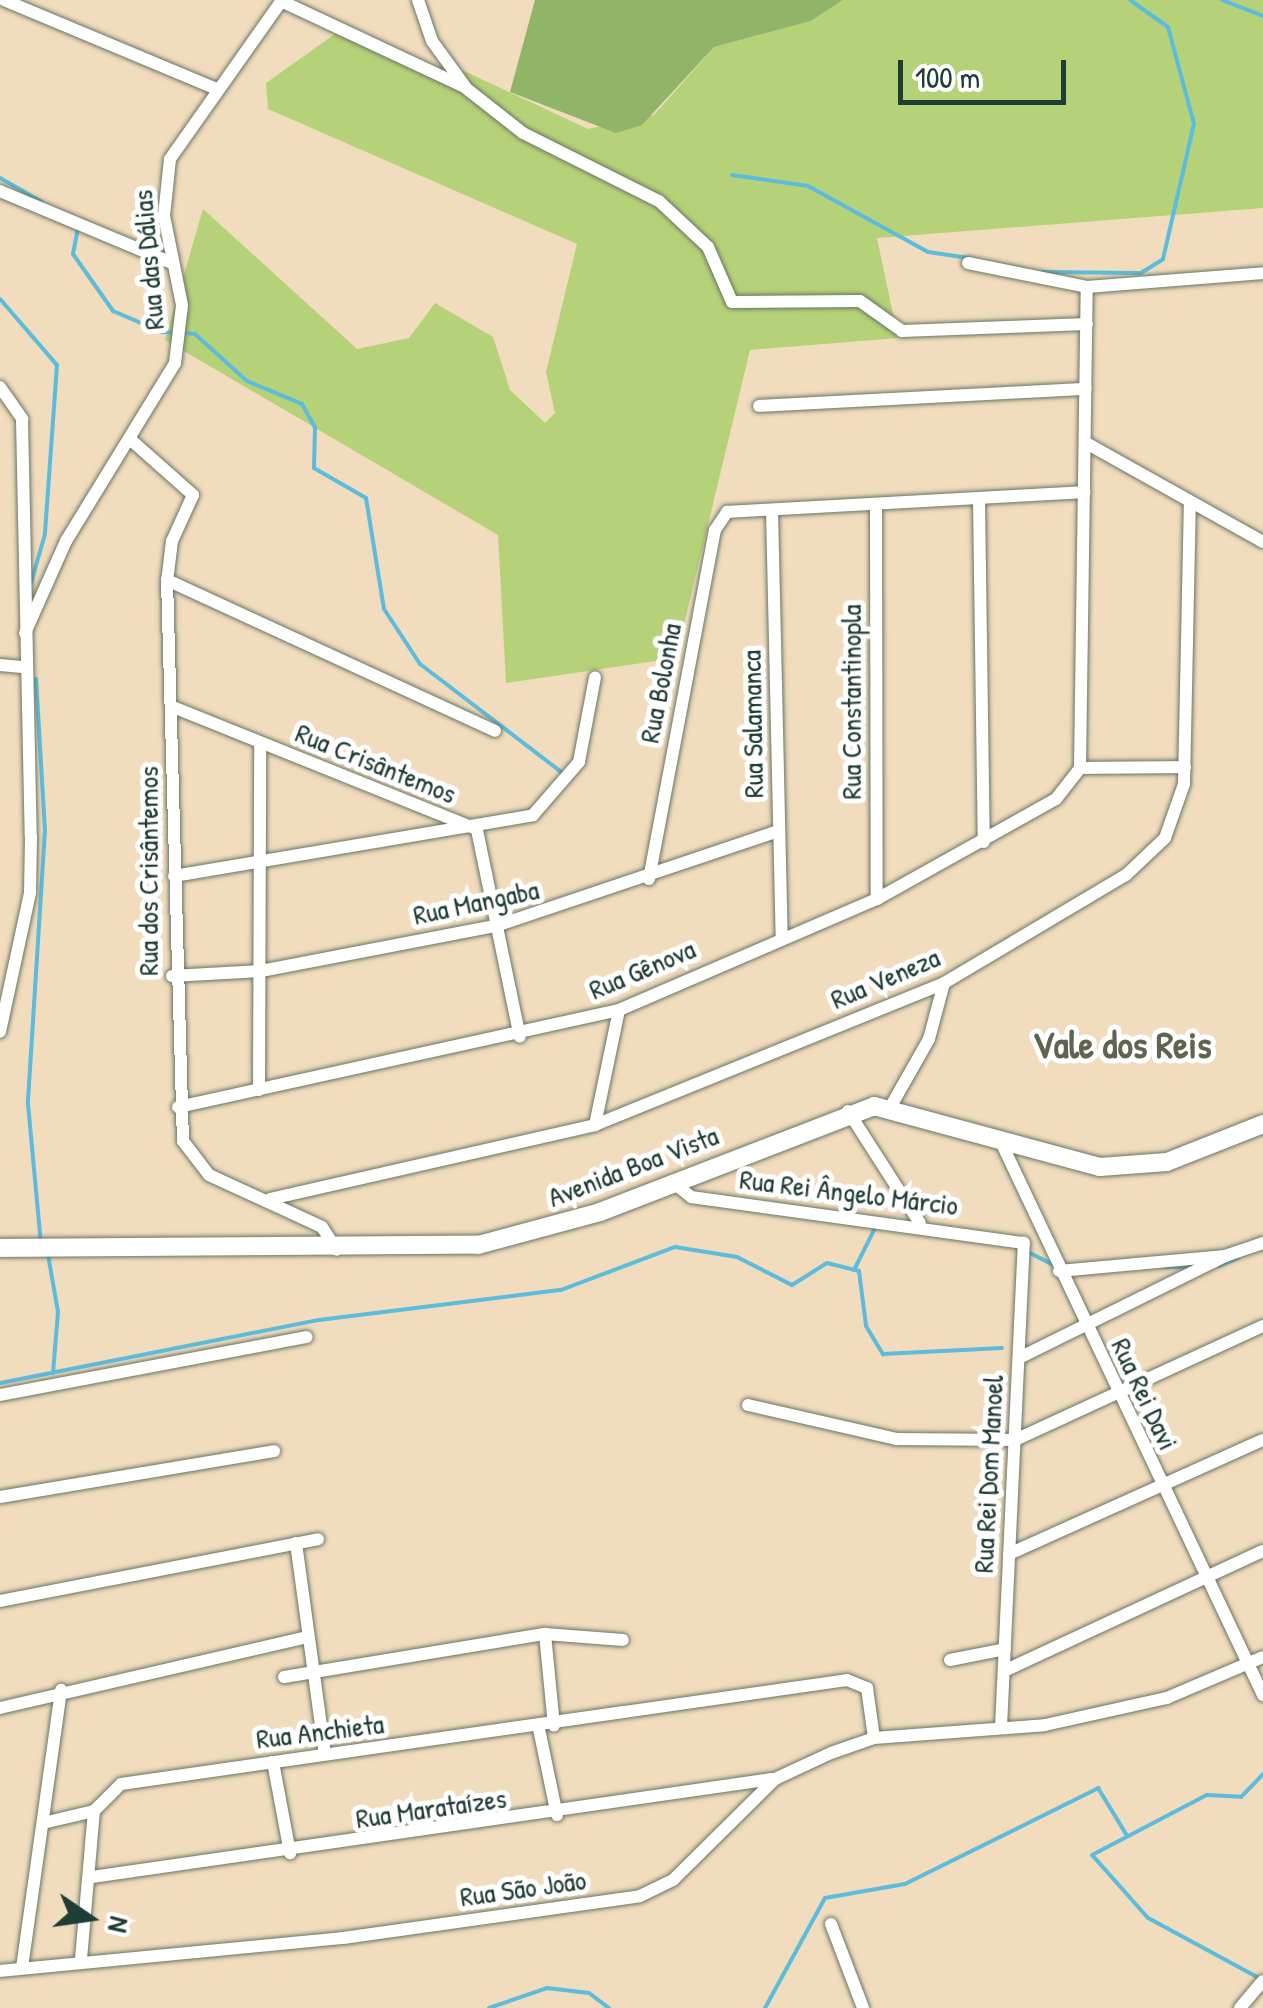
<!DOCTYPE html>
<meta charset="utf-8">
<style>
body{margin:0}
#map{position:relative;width:1263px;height:2008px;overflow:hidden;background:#f1dcbd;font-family:"Patrick Hand",sans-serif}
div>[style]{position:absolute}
.green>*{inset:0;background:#b6d278}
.forest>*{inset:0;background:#90b468}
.stream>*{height:4px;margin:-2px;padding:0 2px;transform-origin:2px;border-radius:2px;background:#5dbbdb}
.roads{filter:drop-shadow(0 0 2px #687564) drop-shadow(0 0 2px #687564)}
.street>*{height:12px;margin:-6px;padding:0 6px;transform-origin:6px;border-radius:6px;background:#fff}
.secondary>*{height:18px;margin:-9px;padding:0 9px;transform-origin:9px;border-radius:9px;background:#fff}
span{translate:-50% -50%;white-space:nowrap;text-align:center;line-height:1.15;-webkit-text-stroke:10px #fff;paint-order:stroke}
.street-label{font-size:28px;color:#1f3d34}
.district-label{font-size:38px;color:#5e644f;font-weight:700}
.north{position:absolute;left:40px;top:1868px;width:100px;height:100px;-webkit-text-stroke:8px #fff;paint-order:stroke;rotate:103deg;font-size:28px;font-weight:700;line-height:40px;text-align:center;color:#1f3d34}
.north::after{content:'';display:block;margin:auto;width:35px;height:45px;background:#1f3d34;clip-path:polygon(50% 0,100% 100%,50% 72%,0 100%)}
.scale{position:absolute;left:898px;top:60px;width:168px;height:45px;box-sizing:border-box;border:5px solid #1f3d34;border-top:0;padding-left:12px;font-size:30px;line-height:35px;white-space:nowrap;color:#1f3d34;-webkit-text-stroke:8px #fff;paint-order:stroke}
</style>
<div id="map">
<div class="green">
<i style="clip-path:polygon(843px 0,1263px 0,1263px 208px,877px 238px,898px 338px,750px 350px,676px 658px,506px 683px,498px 535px,165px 340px,203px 209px,357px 349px,409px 338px,435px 303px,493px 337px,510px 390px,545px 423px,555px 413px,546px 372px,577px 244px,268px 109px,266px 83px,335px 34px,457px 80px,462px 70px,588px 129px,654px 115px,714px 47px,811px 21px)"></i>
</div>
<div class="forest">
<i style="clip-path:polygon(535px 0,843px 0,811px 21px,714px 47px,642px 125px,616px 133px,510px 92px)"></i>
</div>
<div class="stream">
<i style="left:1222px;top:0;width:44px;rotate:21.3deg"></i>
<i style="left:732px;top:175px;width:77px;rotate:8.2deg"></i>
<i style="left:808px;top:186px;width:137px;rotate:28.8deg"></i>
<i style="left:928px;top:252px;width:41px;rotate:8.3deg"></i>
<i style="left:0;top:178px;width:48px;rotate:29.7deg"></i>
<i style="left:78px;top:228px;width:26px;rotate:101deg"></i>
<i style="left:73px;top:254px;width:70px;rotate:54.9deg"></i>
<i style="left:113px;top:311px;width:53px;rotate:23.2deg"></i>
<i style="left:162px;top:332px;width:33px;rotate:3deg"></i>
<i style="left:195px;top:334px;width:70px;rotate:42.1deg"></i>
<i style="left:247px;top:381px;width:60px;rotate:22.7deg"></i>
<i style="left:302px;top:404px;width:26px;rotate:61deg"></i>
<i style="left:315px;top:427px;width:41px;rotate:91.4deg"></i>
<i style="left:314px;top:468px;width:60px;rotate:30deg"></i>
<i style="left:366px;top:498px;width:112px;rotate:80.8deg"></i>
<i style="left:384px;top:609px;width:66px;rotate:56.8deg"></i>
<i style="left:420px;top:664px;width:183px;rotate:37.4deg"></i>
<i style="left:1042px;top:272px;width:99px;rotate:0.6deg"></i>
<i style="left:1141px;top:273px;width:26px;rotate:-32deg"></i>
<i style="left:1163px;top:259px;width:139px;rotate:-77.1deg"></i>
<i style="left:1194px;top:124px;width:100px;rotate:-105deg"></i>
<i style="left:1168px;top:27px;width:47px;rotate:-144.6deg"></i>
<i style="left:0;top:299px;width:87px;rotate:49.2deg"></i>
<i style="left:57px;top:365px;width:169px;rotate:94.1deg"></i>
<i style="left:45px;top:534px;width:51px;rotate:105.9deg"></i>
<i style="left:36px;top:679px;width:151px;rotate:86.6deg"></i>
<i style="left:45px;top:830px;width:275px;rotate:93.6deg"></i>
<i style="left:28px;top:1104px;width:140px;rotate:84.7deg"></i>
<i style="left:1028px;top:1252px;width:30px;rotate:27deg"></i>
<i style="left:48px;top:1255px;width:58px;rotate:80deg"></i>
<i style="left:58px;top:1312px;width:61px;rotate:94.7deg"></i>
<i style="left:1219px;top:1266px;width:21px;rotate:-23deg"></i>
<i style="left:1164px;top:1267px;width:30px"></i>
<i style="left:854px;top:1270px;width:49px;rotate:-63.4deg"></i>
<i style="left:0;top:1383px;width:325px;rotate:-11.2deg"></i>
<i style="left:319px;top:1320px;width:244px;rotate:-7.1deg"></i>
<i style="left:561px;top:1290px;width:122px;rotate:-20.7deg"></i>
<i style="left:675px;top:1247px;width:63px;rotate:9.2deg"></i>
<i style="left:737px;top:1257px;width:62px;rotate:27deg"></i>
<i style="left:792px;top:1285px;width:41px;rotate:-32.2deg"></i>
<i style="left:827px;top:1263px;width:33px;rotate:14deg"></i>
<i style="left:859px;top:1271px;width:55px;rotate:82.7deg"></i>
<i style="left:866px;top:1326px;width:33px;rotate:59deg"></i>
<i style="left:883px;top:1354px;width:119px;rotate:-2.9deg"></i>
<i style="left:1259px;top:1978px;width:126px;rotate:-151.6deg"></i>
<i style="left:1148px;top:1918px;width:84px;rotate:-131.6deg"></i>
<i style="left:1092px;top:1855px;width:130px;rotate:-27.6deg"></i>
<i style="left:1207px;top:1795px;width:34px;rotate:3deg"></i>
<i style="left:1241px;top:1797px;width:32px;rotate:-46deg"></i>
<i style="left:489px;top:2008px;width:61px;rotate:-19deg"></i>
<i style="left:547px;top:1988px;width:42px;rotate:6.8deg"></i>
<i style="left:589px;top:1993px;width:25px;rotate:37deg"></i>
<i style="left:765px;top:2008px;width:125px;rotate:-61.4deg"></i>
<i style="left:825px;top:1898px;width:81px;rotate:-9.9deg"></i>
<i style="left:905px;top:1884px;width:216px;rotate:-26.4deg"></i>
<i style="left:1098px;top:1788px;width:54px;rotate:58.7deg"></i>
</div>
<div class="roads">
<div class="street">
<i style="left:4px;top:0;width:231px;rotate:22.7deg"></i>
<i style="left:418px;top:0;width:43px;rotate:71.1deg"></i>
<i style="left:432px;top:41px;width:59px;rotate:53.9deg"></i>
<i style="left:467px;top:89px;width:71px;rotate:38.2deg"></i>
<i style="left:523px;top:133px;width:152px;rotate:26.6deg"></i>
<i style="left:659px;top:201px;width:67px;rotate:43.2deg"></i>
<i style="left:708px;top:247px;width:60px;rotate:66.4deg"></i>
<i style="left:732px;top:302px;width:128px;rotate:-0.4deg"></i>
<i style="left:860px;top:301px;width:52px;rotate:35.5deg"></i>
<i style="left:902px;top:331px;width:185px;rotate:-2.2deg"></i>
<i style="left:281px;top:1px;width:203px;rotate:25.1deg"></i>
<i style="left:0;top:191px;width:186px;rotate:22.7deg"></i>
<i style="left:968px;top:263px;width:121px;rotate:11.4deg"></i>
<i style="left:1087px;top:287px;width:177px;rotate:-4.5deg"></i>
<i style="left:0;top:387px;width:39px;rotate:55deg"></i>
<i style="left:22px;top:419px;width:418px;rotate:88.8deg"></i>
<i style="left:31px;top:837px;width:56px;rotate:91deg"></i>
<i style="left:30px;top:893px;width:142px;rotate:102.2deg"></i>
<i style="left:759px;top:406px;width:327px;rotate:-3deg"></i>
<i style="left:131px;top:440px;width:83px;rotate:41.6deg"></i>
<i style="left:193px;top:495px;width:51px;rotate:114.5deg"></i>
<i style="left:172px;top:541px;width:39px;rotate:97deg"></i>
<i style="left:167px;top:580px;width:561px;rotate:88.37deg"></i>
<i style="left:183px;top:1141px;width:43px;rotate:52.6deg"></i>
<i style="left:209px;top:1175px;width:124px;rotate:24.7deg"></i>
<i style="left:322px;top:1227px;width:27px;rotate:57deg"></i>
<i style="left:1086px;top:443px;width:203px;rotate:29.2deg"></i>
<i style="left:979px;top:500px;width:342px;rotate:89.2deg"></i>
<i style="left:876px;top:505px;width:394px;rotate:89.9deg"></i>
<i style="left:772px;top:510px;width:428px;rotate:88.7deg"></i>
<i style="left:167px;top:580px;width:361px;rotate:24.7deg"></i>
<i style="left:25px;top:633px;width:101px;rotate:-66deg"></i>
<i style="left:66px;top:541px;width:209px;rotate:-58.5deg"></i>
<i style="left:175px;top:363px;width:58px;rotate:-83.1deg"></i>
<i style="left:182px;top:305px;width:91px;rotate:-101.4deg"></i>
<i style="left:164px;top:216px;width:57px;rotate:-84deg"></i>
<i style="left:170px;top:159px;width:194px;rotate:-54.8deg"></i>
<i style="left:0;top:665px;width:25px;rotate:5deg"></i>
<i style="left:173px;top:707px;width:327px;rotate:21.9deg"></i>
<i style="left:1080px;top:768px;width:105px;rotate:-0.5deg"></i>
<i style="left:477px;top:830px;width:211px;rotate:78.3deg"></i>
<i style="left:174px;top:876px;width:364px;rotate:-9.6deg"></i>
<i style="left:533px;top:815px;width:70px;rotate:-49deg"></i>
<i style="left:579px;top:762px;width:86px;rotate:-79.3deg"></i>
<i style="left:649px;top:879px;width:355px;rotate:-79.3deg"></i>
<i style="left:715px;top:530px;width:22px;rotate:-56deg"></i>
<i style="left:727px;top:512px;width:358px;rotate:-3.2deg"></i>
<i style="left:172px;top:976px;width:89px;rotate:-3.2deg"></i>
<i style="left:261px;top:971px;width:242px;rotate:-10.9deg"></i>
<i style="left:499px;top:925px;width:295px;rotate:-18.6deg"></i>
<i style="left:259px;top:1090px;width:346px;rotate:-89.8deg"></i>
<i style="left:891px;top:1106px;width:77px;rotate:-60.4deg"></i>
<i style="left:929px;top:1039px;width:58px;rotate:-75deg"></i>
<i style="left:178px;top:1107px;width:452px;rotate:-12.4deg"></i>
<i style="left:619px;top:1010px;width:281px;rotate:-23.3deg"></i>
<i style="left:877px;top:899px;width:205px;rotate:-29.2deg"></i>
<i style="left:1056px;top:799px;width:39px;rotate:-52deg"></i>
<i style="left:1080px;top:768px;width:481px;rotate:-89.2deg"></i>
<i style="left:848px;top:1111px;width:133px;rotate:57.3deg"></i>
<i style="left:595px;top:1125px;width:117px;rotate:-78.2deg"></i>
<i style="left:1001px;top:1142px;width:612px;rotate:64.65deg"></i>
<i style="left:674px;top:1183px;width:22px;rotate:39deg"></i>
<i style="left:691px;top:1197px;width:336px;rotate:7.9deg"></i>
<i style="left:270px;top:1199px;width:333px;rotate:-12.8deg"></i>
<i style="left:595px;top:1125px;width:377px;rotate:-22.1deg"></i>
<i style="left:944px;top:983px;width:212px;rotate:-30.7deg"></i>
<i style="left:1126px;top:875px;width:54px;rotate:-43.5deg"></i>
<i style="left:1165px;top:838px;width:57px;rotate:-70.6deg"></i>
<i style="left:1184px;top:784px;width:282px;rotate:-88.8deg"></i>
<i style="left:1059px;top:1271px;width:167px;rotate:-5.2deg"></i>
<i style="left:1225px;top:1256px;width:40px;rotate:-18.9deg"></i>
<i style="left:1019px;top:1358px;width:230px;rotate:-26.3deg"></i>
<i style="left:0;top:1395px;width:312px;rotate:-10.7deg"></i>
<i style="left:748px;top:1405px;width:153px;rotate:12.9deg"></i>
<i style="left:897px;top:1439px;width:118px;rotate:0.5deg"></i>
<i style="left:1015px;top:1440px;width:273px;rotate:-24.7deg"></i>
<i style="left:0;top:1497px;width:278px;rotate:-9.5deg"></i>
<i style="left:296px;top:1543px;width:213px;rotate:82.2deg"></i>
<i style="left:1009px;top:1554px;width:278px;rotate:-24.2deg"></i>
<i style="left:0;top:1601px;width:324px;rotate:-11deg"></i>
<i style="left:545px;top:1634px;width:92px;rotate:84.4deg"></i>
<i style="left:950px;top:1660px;width:56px;rotate:-11.3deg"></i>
<i style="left:1004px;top:1671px;width:285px;rotate:-24.9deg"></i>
<i style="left:284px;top:1677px;width:265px;rotate:-9.4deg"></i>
<i style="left:545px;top:1634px;width:78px;rotate:4.4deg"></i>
<i style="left:0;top:1708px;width:315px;rotate:-13deg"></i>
<i style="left:1001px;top:1727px;width:485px;rotate:-87.3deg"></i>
<i style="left:539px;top:1729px;width:88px;rotate:78.2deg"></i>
<i style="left:273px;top:1762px;width:93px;rotate:79.4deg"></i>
<i style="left:43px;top:1823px;width:52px;rotate:-13.2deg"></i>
<i style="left:92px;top:1877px;width:687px;rotate:-8.2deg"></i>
<i style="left:831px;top:1924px;width:90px;rotate:69.1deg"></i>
<i style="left:81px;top:1959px;width:149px;rotate:-85deg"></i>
<i style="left:94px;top:1811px;width:38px;rotate:-45deg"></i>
<i style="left:121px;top:1784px;width:733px;rotate:-8.15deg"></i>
<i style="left:847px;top:1680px;width:22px;rotate:22deg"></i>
<i style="left:867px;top:1688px;width:50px;rotate:82deg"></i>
<i style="left:22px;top:1968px;width:281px;rotate:-82deg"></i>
<i style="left:0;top:1971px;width:345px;rotate:-5.5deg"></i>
<i style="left:343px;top:1938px;width:300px;rotate:-8deg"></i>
<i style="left:640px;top:1896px;width:37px;rotate:-26deg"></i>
<i style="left:673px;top:1880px;width:144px;rotate:-44.7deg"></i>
<i style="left:775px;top:1779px;width:62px;rotate:-24.9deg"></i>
<i style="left:831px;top:1753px;width:46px;rotate:-19.2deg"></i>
<i style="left:874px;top:1738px;width:171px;rotate:-4.3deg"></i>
<i style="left:1045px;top:1725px;width:125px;rotate:-12.5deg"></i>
<i style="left:1167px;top:1698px;width:104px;rotate:-23.1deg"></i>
<i style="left:1240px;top:2008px;width:35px;rotate:-50deg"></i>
</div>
<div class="secondary">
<i style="left:0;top:1248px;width:478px;rotate:-0.4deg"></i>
<i style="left:478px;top:1245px;width:126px;rotate:-15.1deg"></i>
<i style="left:600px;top:1212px;width:294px;rotate:-21.1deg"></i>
<i style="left:874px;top:1106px;width:234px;rotate:15.1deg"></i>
<i style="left:1100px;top:1167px;width:67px;rotate:-4.3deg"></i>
<i style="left:1167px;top:1162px;width:103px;rotate:-21.6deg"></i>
</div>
</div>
<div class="street-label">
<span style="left:148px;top:260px;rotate:-95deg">Rua das Dálias</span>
<span style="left:660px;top:683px;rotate:-79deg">Rua Bolonha</span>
<span style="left:851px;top:702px;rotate:-90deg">Rua Constantinopla</span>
<span style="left:752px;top:724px;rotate:-91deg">Rua Salamanca</span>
<span style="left:376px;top:763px;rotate:22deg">Rua Crisântemos</span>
<span style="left:148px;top:871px;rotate:-90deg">Rua dos Crisântemos</span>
<span style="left:476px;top:902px;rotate:-12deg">Rua Mangaba</span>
<span style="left:642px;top:969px;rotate:-23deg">Rua Gênova</span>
<span style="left:885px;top:978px;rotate:-23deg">Rua Veneza</span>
<span style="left:633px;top:1166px;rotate:-21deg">Avenida Boa Vista</span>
<span style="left:849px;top:1192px;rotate:7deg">Rua Rei Ângelo Márcio</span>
<span style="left:1145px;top:1394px;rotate:65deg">Rua Rei Davi</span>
<span style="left:988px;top:1474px;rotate:-87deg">Rua Rei Dom Manoel</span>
<span style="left:320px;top:1731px;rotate:-7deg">Rua Anchieta</span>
<span style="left:431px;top:1808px;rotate:-8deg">Rua Marataízes</span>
<span style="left:523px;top:1888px;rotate:-8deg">Rua São João</span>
</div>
<div class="district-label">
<span style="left:1122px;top:1045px">Vale dos Reis</span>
</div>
<div class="north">N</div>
<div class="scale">100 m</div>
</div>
